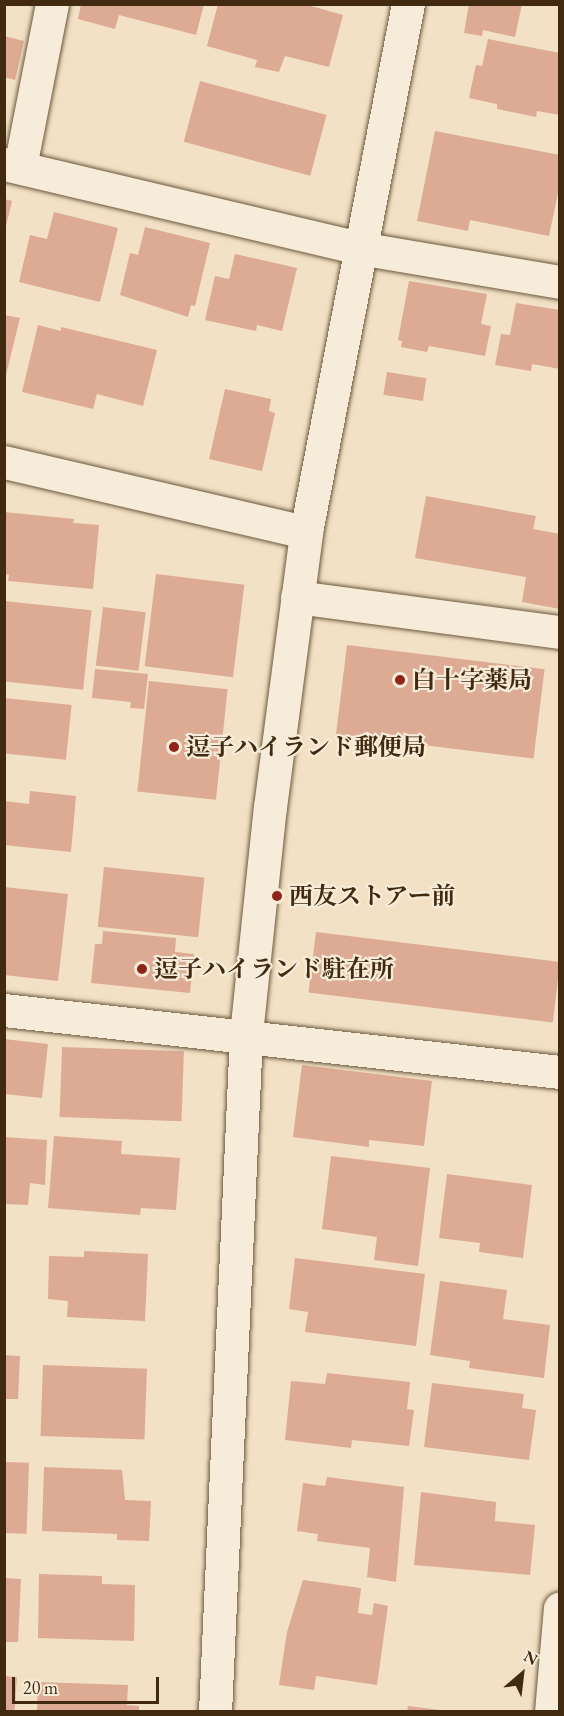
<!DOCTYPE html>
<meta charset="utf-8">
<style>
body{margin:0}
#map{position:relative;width:564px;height:1716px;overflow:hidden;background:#f2e1c4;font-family:"EB Garamond","Noto Serif JP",serif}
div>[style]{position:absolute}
.building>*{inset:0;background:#ddaa94;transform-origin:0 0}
.roads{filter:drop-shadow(0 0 2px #6d583d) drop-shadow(0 0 2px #6d583d)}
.minor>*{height:33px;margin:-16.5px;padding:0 16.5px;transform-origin:16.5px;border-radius:16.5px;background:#f7ecd9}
.dots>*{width:16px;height:16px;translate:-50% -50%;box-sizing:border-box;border:3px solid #f7ecd9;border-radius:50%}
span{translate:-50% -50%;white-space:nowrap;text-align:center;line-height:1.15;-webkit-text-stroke:4.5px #f7ecd9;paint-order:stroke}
.poi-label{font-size:24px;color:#412a10;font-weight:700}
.left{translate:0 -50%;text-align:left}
.frame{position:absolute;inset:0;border:6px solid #412a10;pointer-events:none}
.north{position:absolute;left:492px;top:1644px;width:60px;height:60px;-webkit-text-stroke:4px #f7ecd9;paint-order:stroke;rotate:28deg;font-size:16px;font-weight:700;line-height:24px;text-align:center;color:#412a10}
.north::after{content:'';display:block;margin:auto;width:21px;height:27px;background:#412a10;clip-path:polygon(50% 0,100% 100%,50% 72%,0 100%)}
.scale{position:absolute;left:12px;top:1677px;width:147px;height:27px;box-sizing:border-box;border:3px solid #412a10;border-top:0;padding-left:8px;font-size:18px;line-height:21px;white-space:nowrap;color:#412a10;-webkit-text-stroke:4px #f7ecd9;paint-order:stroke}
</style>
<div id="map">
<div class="building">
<i style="clip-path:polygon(81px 4px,204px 4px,196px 35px,119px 15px,115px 29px,78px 19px)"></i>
<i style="clip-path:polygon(218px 4px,304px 4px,343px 15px,329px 67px,285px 56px,279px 72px,255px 67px,257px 60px,207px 46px)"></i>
<i style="clip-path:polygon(469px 4px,522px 4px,515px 37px,483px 30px,482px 36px,464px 33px)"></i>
<i style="clip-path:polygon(4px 36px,24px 41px,15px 80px,4px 77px)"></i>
<i style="clip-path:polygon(488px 39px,560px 53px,560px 115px,537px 111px,536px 117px,497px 109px,497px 104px,469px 98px,476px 65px,482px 66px)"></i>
<i style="left:200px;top:81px;width:131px;height:63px;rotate:15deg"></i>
<i style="clip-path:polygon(435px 131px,560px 155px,560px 183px,549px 236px,470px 220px,468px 231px,417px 221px)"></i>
<i style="clip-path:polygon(4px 199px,12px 201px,5px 230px,4px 230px)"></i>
<i style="clip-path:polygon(54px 212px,118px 228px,100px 302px,19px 282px,30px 235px,47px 239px)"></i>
<i style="clip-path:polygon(145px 227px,210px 243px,195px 306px,191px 305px,188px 317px,120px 295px,130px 253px,138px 255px)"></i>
<i style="clip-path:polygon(235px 254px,297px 268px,282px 331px,257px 325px,256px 331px,205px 320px,215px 276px,229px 279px)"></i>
<i style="clip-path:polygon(409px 281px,487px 294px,481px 324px,491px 326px,485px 356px,429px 346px,427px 352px,401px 347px,402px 341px,398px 340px)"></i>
<i style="clip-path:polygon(516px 303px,560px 310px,560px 369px,532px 364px,531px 371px,495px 365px,501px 334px,510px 335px)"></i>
<i style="clip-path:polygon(4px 315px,20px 318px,5px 379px,4px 379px)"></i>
<i style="clip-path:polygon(38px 325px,61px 331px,61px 327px,157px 350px,143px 406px,97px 394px,93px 409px,22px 392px)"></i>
<i style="left:387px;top:372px;width:40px;height:23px;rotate:9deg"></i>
<i style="clip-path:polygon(225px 389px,271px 399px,269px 411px,275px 413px,262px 471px,209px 459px)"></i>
<i style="clip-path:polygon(426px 496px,536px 516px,533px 529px,560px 534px,560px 609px,522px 602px,526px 577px,415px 558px)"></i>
<i style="clip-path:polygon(4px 512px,74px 519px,73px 523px,99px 525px,93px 589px,8px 581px,9px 575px,4px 574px)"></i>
<i style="left:156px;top:574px;width:89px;height:93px;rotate:7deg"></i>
<i style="left:4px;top:601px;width:88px;height:80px;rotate:6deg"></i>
<i style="left:103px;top:607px;width:43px;height:59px;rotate:7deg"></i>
<i style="left:347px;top:645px;width:199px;height:90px;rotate:7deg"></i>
<i style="clip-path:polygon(95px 669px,148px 674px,144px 709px,130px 708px,131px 702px,92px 698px)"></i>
<i style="left:149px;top:681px;width:79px;height:111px;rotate:6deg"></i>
<i style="left:4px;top:698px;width:68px;height:55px;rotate:6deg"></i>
<i style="clip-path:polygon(30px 791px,76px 796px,71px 852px,4px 845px,4px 801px,29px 804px)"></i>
<i style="left:104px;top:867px;width:101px;height:60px;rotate:6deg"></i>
<i style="clip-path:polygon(4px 887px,68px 894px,58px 981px,4px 975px)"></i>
<i style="clip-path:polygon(103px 931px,176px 938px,175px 952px,194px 954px,190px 993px,91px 983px,95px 944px,102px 944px)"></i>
<i style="left:316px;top:932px;width:246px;height:61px;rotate:7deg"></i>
<i style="clip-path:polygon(4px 1039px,48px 1044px,42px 1098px,4px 1094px)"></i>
<i style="left:62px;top:1047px;width:122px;height:70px;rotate:2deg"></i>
<i style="clip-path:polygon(302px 1065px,432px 1081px,424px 1146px,369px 1140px,369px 1147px,293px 1137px)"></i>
<i style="clip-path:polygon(54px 1136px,122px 1141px,121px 1154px,180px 1158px,176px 1210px,141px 1208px,140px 1215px,48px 1208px)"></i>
<i style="clip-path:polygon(4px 1137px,47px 1140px,45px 1185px,30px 1183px,28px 1205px,4px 1204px)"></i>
<i style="clip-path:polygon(331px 1156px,430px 1168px,418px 1266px,374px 1260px,377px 1237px,322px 1229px)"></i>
<i style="clip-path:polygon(447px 1174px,532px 1185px,523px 1258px,479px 1252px,480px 1243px,439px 1238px)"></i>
<i style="clip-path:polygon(84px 1251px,148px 1254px,145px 1321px,67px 1317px,68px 1301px,48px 1299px,49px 1256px,84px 1257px)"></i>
<i style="clip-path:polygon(295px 1258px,425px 1274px,416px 1346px,305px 1332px,308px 1312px,289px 1309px)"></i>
<i style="clip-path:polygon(440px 1281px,507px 1290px,503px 1319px,550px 1325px,544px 1378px,469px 1368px,470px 1361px,430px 1355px)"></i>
<i style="clip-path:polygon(4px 1355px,20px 1356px,18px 1399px,4px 1399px)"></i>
<i style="left:43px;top:1365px;width:104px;height:71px;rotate:2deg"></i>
<i style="clip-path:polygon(327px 1373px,410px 1382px,407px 1409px,414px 1410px,409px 1446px,352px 1440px,351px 1448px,285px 1440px,291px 1381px,325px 1384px)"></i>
<i style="clip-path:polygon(432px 1383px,524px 1394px,522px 1408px,536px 1410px,529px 1460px,424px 1447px)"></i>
<i style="left:4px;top:1462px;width:25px;height:71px;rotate:2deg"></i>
<i style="clip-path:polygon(44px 1467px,122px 1470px,125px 1500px,151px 1501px,149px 1541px,117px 1540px,117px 1534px,42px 1531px)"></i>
<i style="clip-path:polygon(327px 1477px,404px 1487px,396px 1582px,367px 1577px,370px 1548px,317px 1541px,318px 1534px,297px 1531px,303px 1483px,325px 1486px)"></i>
<i style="clip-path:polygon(421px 1492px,496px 1502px,495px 1521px,535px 1525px,530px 1575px,414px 1565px)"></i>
<i style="clip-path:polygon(39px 1574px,102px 1576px,102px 1584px,135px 1585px,134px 1641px,38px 1638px)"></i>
<i style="clip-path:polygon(4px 1578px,21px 1579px,18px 1642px,4px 1642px)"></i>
<i style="clip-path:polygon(303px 1580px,361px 1588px,358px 1613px,372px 1615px,374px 1603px,388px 1606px,377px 1685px,316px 1676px,314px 1690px,279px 1685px,287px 1632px)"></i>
<i style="left:4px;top:1676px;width:13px;height:36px;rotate:4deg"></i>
<i style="clip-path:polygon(38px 1682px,128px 1685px,127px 1705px,139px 1706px,139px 1712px,37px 1712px)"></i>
<i style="clip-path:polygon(408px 1706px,440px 1710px,440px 1712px,407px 1712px)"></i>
</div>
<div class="roads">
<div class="minor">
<i style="left:4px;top:164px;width:365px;rotate:13.3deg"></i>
<i style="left:359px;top:248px;width:204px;rotate:9.6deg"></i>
<i style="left:20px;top:167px;width:166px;rotate:-78.9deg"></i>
<i style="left:4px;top:462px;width:310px;rotate:13.1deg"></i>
<i style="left:297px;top:597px;width:265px;rotate:7.6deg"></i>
<i style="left:4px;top:1010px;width:559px;rotate:6.36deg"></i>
<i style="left:215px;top:1712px;width:679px;rotate:-87.38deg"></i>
<i style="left:246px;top:1034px;width:228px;rotate:-84deg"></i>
<i style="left:270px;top:807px;width:277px;rotate:-82.5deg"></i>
<i style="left:306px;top:532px;width:538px;rotate:-79.07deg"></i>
<i style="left:551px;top:1712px;width:104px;rotate:-85.1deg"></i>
</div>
</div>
<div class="dots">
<i style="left:400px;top:680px;background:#8f2418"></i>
<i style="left:174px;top:747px;background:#8f2418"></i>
<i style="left:277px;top:896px;background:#8f2418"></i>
<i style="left:142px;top:969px;background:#8f2418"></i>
</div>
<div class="poi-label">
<span class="left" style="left:412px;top:680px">白十字薬局</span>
<span class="left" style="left:186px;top:747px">逗子ハイランド郵便局</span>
<span class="left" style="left:289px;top:896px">西友ストアー前</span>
<span class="left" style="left:154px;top:969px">逗子ハイランド駐在所</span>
</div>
<div class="frame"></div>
<div class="north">N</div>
<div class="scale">20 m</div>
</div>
